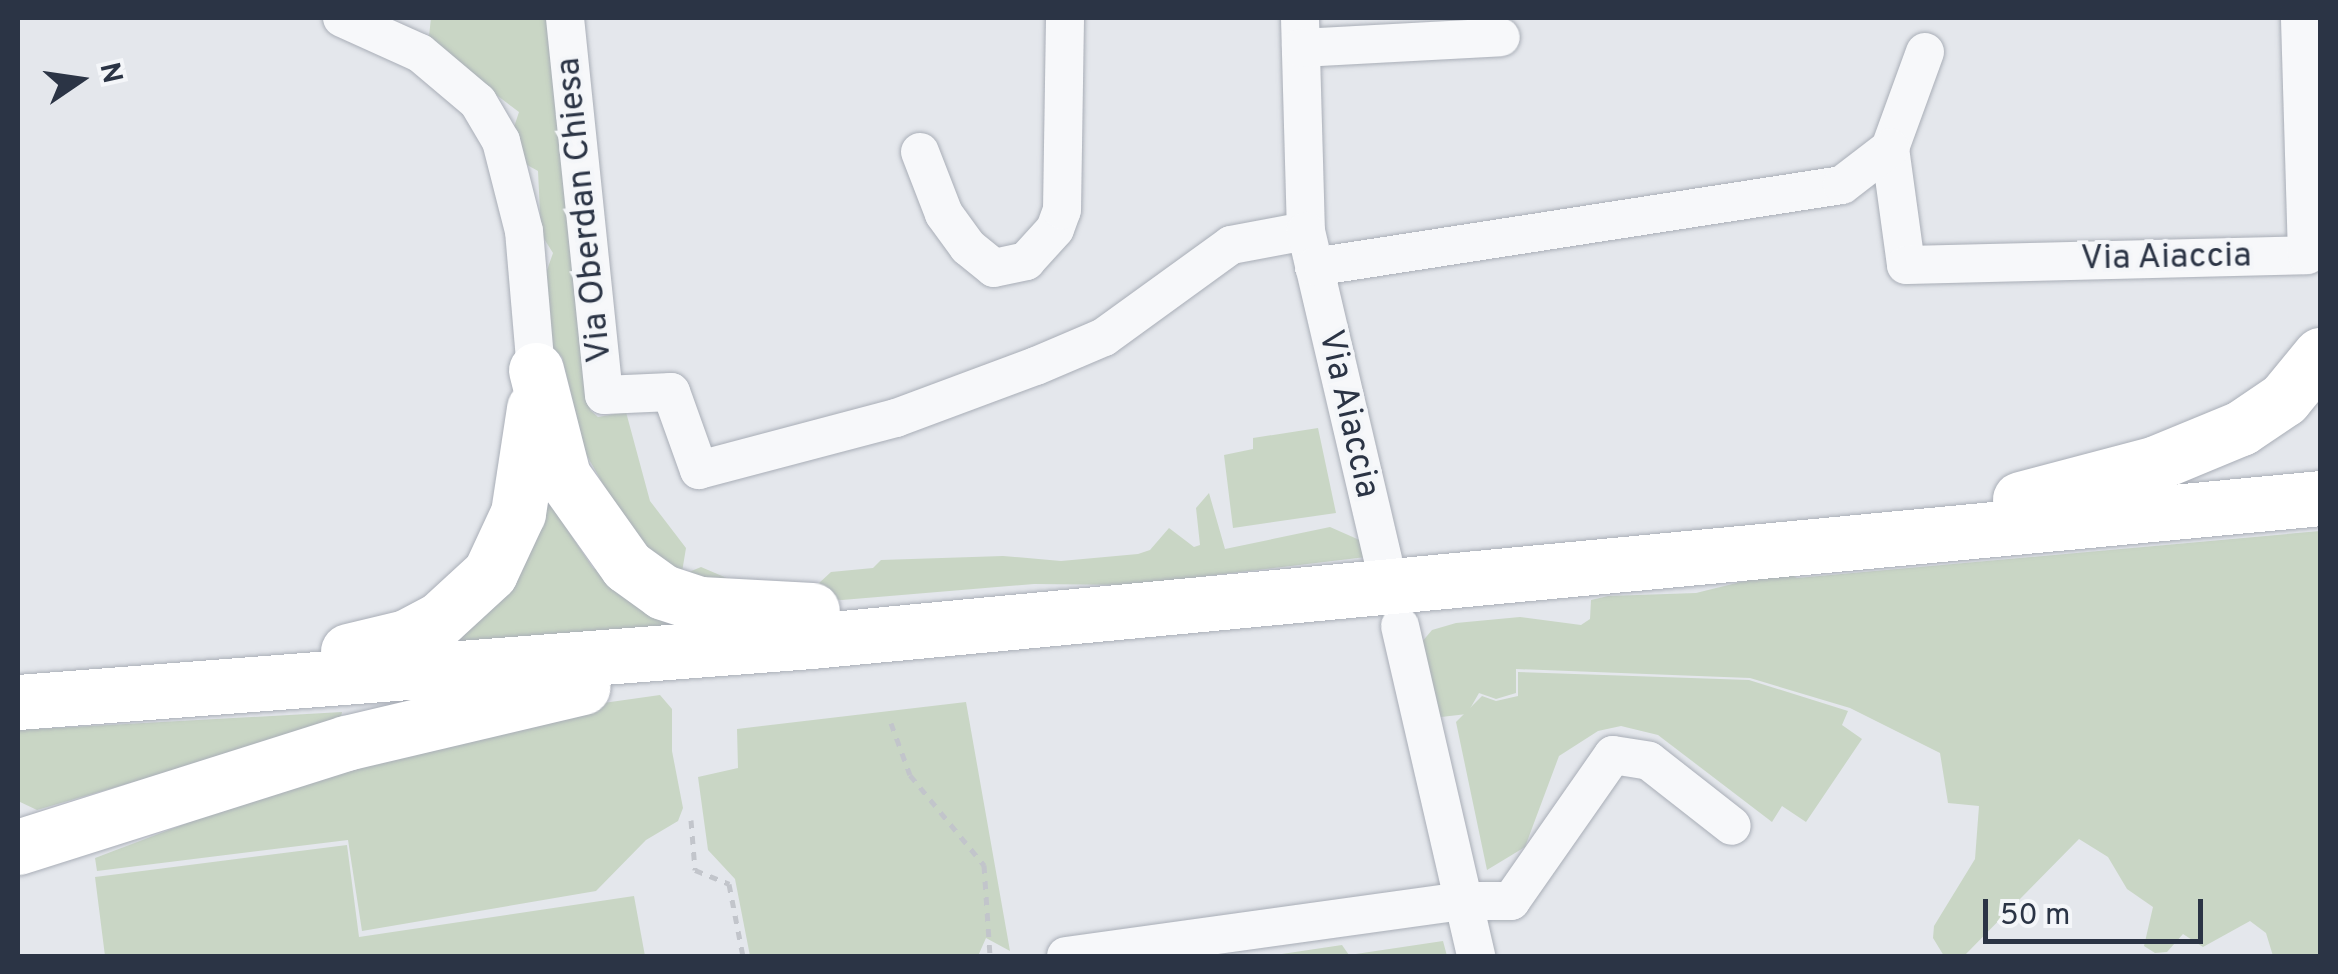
<!DOCTYPE html>
<style>
body{margin:0}
#map{position:relative;width:2338px;height:974px;overflow:hidden;background:#e4e7ec;font-family:Overpass,sans-serif}
div>[style]{position:absolute}
.green>*{inset:0;background:#c9d6c5}
.path>*{height:5px;margin-top:-2.5px;transform-origin:0;background:repeating-linear-gradient(90deg,#c2c5cb 0 8px,transparent 0 16px)}
.roads{filter:drop-shadow(0 0 2px #a9aeb7) drop-shadow(0 0 2px #a9aeb7)}
.minor>*{height:38px;margin:-19px;padding:0 19px;transform-origin:19px;border-radius:19px;background:#f7f8fa}
.highway>*{height:55px;margin:-27.5px;padding:0 27.5px;transform-origin:27.5px;border-radius:27.5px;background:#fff}
span{translate:-50% -50%;white-space:nowrap;text-align:center;line-height:1.15;-webkit-text-stroke:8px #f4f6f9;paint-order:stroke}
.street-label{font-size:35px;color:#2b3445}
.frame{position:absolute;inset:0;border:20px solid #2b3445;pointer-events:none}
.north{position:absolute;left:30px;top:30px;width:100px;height:100px;-webkit-text-stroke:8px #f4f6f9;paint-order:stroke;rotate:77deg;font-size:28px;font-weight:700;line-height:40px;text-align:center;color:#2b3445}
.north::after{content:'';display:block;margin:auto;width:35px;height:45px;background:#2b3445;clip-path:polygon(50% 0,100% 100%,50% 72%,0 100%)}
.scale{position:absolute;left:1983px;top:899px;width:220px;height:45px;box-sizing:border-box;border:5px solid #2b3445;border-top:0;padding-left:12px;font-size:30px;line-height:35px;white-space:nowrap;color:#2b3445;-webkit-text-stroke:8px #f4f6f9;paint-order:stroke}
</style>
<div id="map">
<div class="green">
<i style="clip-path:polygon(431px 18px,552px 18px,590px 410px,598px 417px,626px 412px,650px 501px,686px 548px,682px 572px,634px 539px,586px 454px,562px 357px,549px 344px,545px 276px,553px 253px,541px 234px,538px 171px,520px 161px,513px 130px,519px 112px,436px 49px,429px 36px)"></i>
<i style="clip-path:polygon(1318px 428px,1336px 513px,1233px 528px,1224px 455px,1253px 449px,1253px 438px)"></i>
<i style="clip-path:polygon(1209px 493px,1225px 549px,1330px 527px,1364px 542px,1366px 557px,1132px 585px,1034px 584px,842px 600px,734px 591px,689px 572px,701px 567px,729px 579px,818px 584px,831px 572px,873px 568px,881px 560px,1003px 556px,1061px 561px,1138px 554px,1150px 550px,1169px 528px,1194px 547px,1200px 545px,1196px 508px)"></i>
<i style="clip-path:polygon(548px 501px,593px 568px,605px 573px,609px 587px,716px 625px,428px 644px,525px 561px)"></i>
<i style="clip-path:polygon(2320px 531px,2320px 956px,2273px 956px,2266px 933px,2250px 921px,2203px 947px,2183px 934px,2167px 952px,2155px 953px,2144px 946px,2153px 907px,2127px 889px,2108px 857px,2079px 839px,1964px 956px,1944px 956px,1933px 938px,1934px 926px,1975px 859px,1979px 806px,1948px 803px,1940px 753px,1850px 708px,1750px 678px,1516px 669px,1516px 693px,1496px 699px,1479px 693px,1467px 714px,1441px 717px,1424px 699px,1416px 649px,1432px 630px,1456px 623px,1520px 617px,1581px 625px,1590px 619px,1591px 600px,1608px 596px,1696px 593px,1785px 571px,1797px 578px)"></i>
<i style="clip-path:polygon(1518px 672px,1749px 680px,1848px 711px,1842px 725px,1862px 739px,1806px 822px,1782px 806px,1772px 822px,1658px 735px,1621px 726px,1598px 731px,1559px 756px,1525px 847px,1487px 870px,1456px 722px,1482px 696px,1496px 701px,1518px 696px)"></i>
<i style="clip-path:polygon(660px 695px,672px 709px,672px 751px,683px 808px,678px 821px,646px 840px,596px 891px,362px 931px,348px 840px,97px 871px,95px 858px,240px 803px,568px 708px)"></i>
<i style="clip-path:polygon(966px 702px,1010px 951px,986px 938px,978px 956px,750px 956px,735px 879px,708px 850px,698px 777px,738px 768px,737px 729px)"></i>
<i style="clip-path:polygon(342px 712px,340px 722px,37px 810px,18px 801px,18px 730px)"></i>
<i style="clip-path:polygon(347px 845px,359px 937px,634px 896px,645px 956px,105px 956px,95px 877px)"></i>
<i style="clip-path:polygon(1443px 941px,1447px 956px,1269px 956px,1342px 945px,1349px 955px)"></i>
</div>
<div class="path">
<i style="left:891px;top:723px;width:55px;rotate:69.9deg"></i>
<i style="left:910px;top:775px;width:117px;rotate:50.6deg"></i>
<i style="left:984px;top:865px;width:91px;rotate:86.2deg"></i>
<i style="left:691px;top:820px;width:50px;rotate:85.4deg"></i>
<i style="left:695px;top:870px;width:37px;rotate:22deg"></i>
<i style="left:729px;top:884px;width:73px;rotate:79deg"></i>
</div>
<div class="roads">
<div class="minor">
<i style="left:342px;top:18px;width:85px;rotate:24.2deg"></i>
<i style="left:420px;top:53px;width:76px;rotate:40.2deg"></i>
<i style="left:478px;top:102px;width:45px;rotate:59.5deg"></i>
<i style="left:501px;top:141px;width:93px;rotate:75.7deg"></i>
<i style="left:524px;top:231px;width:140px;rotate:85.1deg"></i>
<i style="left:565px;top:18px;width:379px;rotate:84.1deg"></i>
<i style="left:604px;top:395px;width:67px;rotate:-2.6deg"></i>
<i style="left:671px;top:392px;width:83px;rotate:70.3deg"></i>
<i style="left:699px;top:470px;width:204px;rotate:-14.8deg"></i>
<i style="left:896px;top:418px;width:149px;rotate:-20.4deg"></i>
<i style="left:1036px;top:366px;width:74px;rotate:-23.1deg"></i>
<i style="left:1104px;top:337px;width:157px;rotate:-35.9deg"></i>
<i style="left:1231px;top:245px;width:76px;rotate:-10.6deg"></i>
<i style="left:1300px;top:18px;width:213px;rotate:88.4deg"></i>
<i style="left:1306px;top:231px;width:338px;rotate:76.8deg"></i>
<i style="left:1301px;top:48px;width:200px;rotate:-3.1deg"></i>
<i style="left:1925px;top:52px;width:102px;rotate:110deg"></i>
<i style="left:1890px;top:148px;width:118px;rotate:82.2deg"></i>
<i style="left:1906px;top:265px;width:401px;rotate:-1.4deg"></i>
<i style="left:2307px;top:255px;width:237px;rotate:-91.7deg"></i>
<i style="left:920px;top:152px;width:66px;rotate:68.8deg"></i>
<i style="left:944px;top:214px;width:41px;rotate:54deg"></i>
<i style="left:968px;top:247px;width:33px;rotate:39deg"></i>
<i style="left:994px;top:268px;width:33px;rotate:-12deg"></i>
<i style="left:1026px;top:261px;width:43px;rotate:-47.8deg"></i>
<i style="left:1055px;top:229px;width:20px;rotate:-70deg"></i>
<i style="left:1062px;top:210px;width:192px;rotate:-89.1deg"></i>
<i style="left:1314px;top:267px;width:534px;rotate:-8.83deg"></i>
<i style="left:1842px;top:185px;width:61px;rotate:-37.6deg"></i>
<i style="left:1400px;top:626px;width:339px;rotate:77deg"></i>
<i style="left:1066px;top:956px;width:400px;rotate:-7.9deg"></i>
<i style="left:1462px;top:901px;width:49px"></i>
<i style="left:1511px;top:901px;width:178px;rotate:-55.1deg"></i>
<i style="left:1613px;top:755px;width:36px;rotate:9deg"></i>
<i style="left:1649px;top:761px;width:105px;rotate:38.1deg"></i>
</div>
<div class="highway">
<i style="left:536px;top:370px;width:109px;rotate:75.7deg"></i>
<i style="left:563px;top:476px;width:110px;rotate:54.6deg"></i>
<i style="left:627px;top:566px;width:44px;rotate:35.8deg"></i>
<i style="left:663px;top:592px;width:39px;rotate:18deg"></i>
<i style="left:700px;top:604px;width:112px;rotate:3.1deg"></i>
<i style="left:2020px;top:499px;width:141px;rotate:-14.8deg"></i>
<i style="left:2156px;top:463px;width:92px;rotate:-22.4deg"></i>
<i style="left:2241px;top:428px;width:52px;rotate:-34deg"></i>
<i style="left:2284px;top:399px;width:57px;rotate:-50.7deg"></i>
<i style="left:348px;top:651px;width:60px;rotate:-13.6deg"></i>
<i style="left:406px;top:637px;width:38px;rotate:-28deg"></i>
<i style="left:440px;top:619px;width:68px;rotate:-42.6deg"></i>
<i style="left:490px;top:573px;width:66px;rotate:-65deg"></i>
<i style="left:518px;top:513px;width:106px;rotate:-81.3deg"></i>
<i style="left:18px;top:702px;width:795px;rotate:-4.4deg"></i>
<i style="left:811px;top:641px;width:1516px;rotate:-5.41deg"></i>
<i style="left:18px;top:847px;width:344px;rotate:-17.6deg"></i>
<i style="left:346px;top:743px;width:243px;rotate:-13.3deg"></i>
</div>
</div>
<div class="street-label">
<span style="left:585px;top:210px;rotate:-96deg">Via Oberdan Chiesa</span>
<span style="left:2166px;top:258px;rotate:-1deg">Via Aiaccia</span>
<span style="left:1348px;top:414px;rotate:77deg">Via Aiaccia</span>
</div>
<div class="frame"></div>
<div class="north">N</div>
<div class="scale">50 m</div>
</div>
